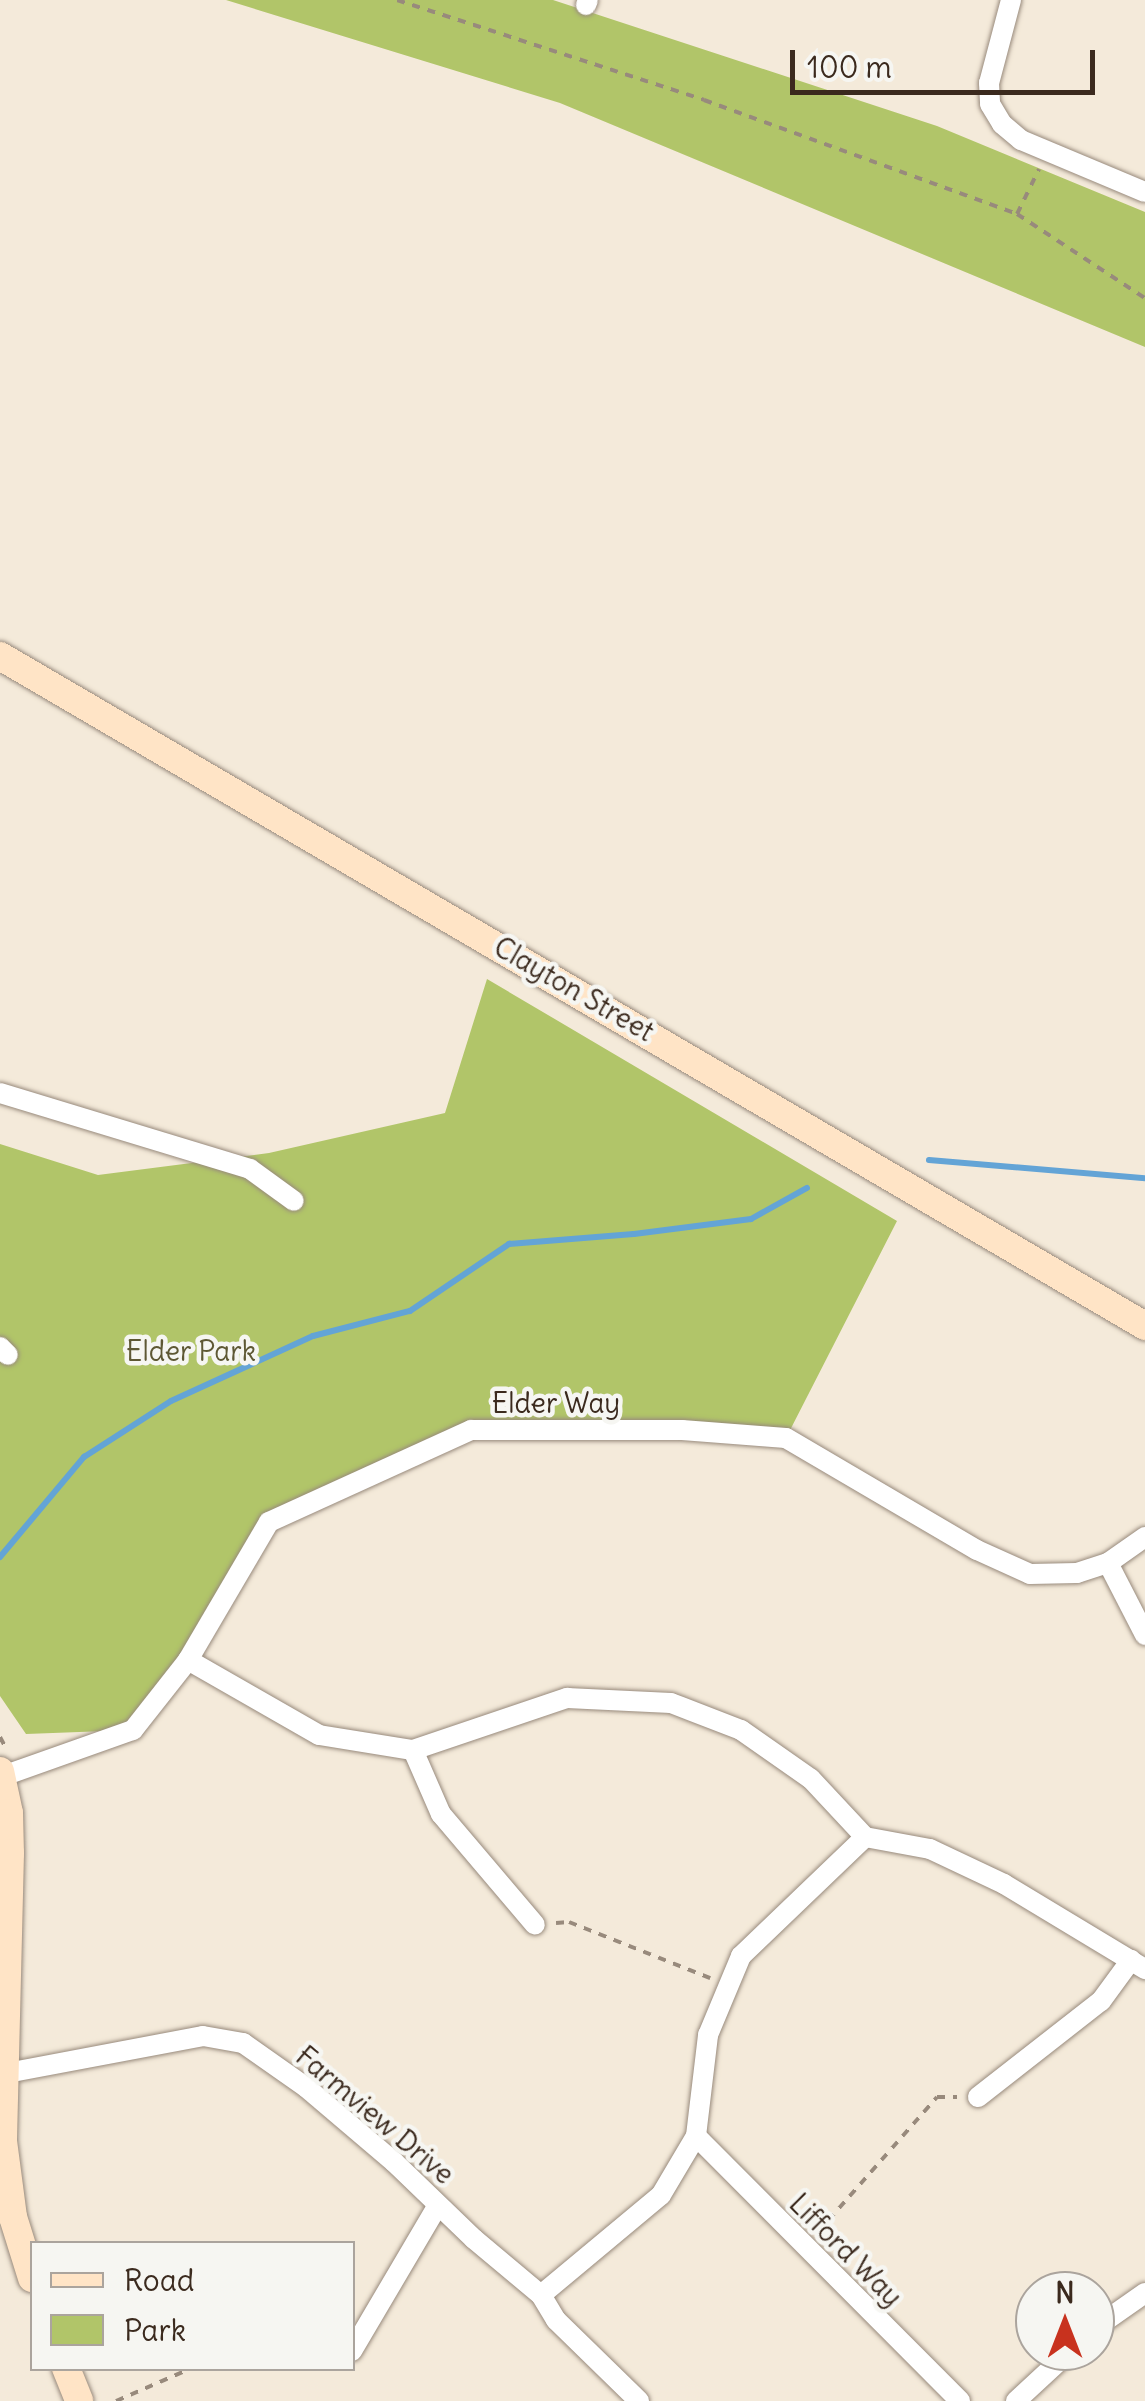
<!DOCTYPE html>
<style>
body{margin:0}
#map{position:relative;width:1145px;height:2401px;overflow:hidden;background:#f4eada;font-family:Delius,sans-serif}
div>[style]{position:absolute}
.green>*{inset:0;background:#b1c569}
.stream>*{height:6px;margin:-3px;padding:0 3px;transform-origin:3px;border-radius:3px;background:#63a4d6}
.path>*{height:4px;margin-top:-2px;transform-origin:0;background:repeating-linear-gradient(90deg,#988a7c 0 8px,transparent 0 16px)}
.roads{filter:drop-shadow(0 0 2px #988a7c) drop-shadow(0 0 2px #988a7c)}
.minor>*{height:20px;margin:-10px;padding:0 10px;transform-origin:10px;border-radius:10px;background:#fff}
.secondary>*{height:28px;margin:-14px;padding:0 14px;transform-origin:14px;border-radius:14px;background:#ffe4c6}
span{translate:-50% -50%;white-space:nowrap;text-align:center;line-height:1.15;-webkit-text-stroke:9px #f6f6f2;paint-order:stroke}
.street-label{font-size:28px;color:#3b2a1e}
.park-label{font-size:28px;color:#5e5834}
.legend{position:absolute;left:30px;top:2241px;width:325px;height:130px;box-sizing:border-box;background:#f6f6f2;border:2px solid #aba49d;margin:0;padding:12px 18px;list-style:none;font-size:30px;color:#3b2a1e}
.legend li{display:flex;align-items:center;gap:20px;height:50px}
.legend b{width:50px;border:2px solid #aba49d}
.north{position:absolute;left:1015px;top:2271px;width:100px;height:100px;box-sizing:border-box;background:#f6f6f2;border:2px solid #aba49d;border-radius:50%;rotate:0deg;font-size:28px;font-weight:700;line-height:40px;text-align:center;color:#3b2a1e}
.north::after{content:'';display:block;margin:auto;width:35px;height:45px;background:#c8321e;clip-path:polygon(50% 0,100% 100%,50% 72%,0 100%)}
.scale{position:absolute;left:790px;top:50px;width:305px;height:45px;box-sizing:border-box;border:5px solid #3b2a1e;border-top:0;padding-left:12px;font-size:30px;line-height:35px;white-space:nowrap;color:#3b2a1e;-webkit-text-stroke:8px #f6f6f2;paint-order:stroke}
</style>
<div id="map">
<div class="green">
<i style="clip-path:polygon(226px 0,553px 0,937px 126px,1145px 212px,1145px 347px,560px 103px)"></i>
<i style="clip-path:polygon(487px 979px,897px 1221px,786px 1438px,471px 1430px,270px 1522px,133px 1730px,26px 1734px,0 1696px,0 1144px,98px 1175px,269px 1153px,445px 1113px)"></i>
</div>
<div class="stream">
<i style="left:929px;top:1160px;width:217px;rotate:4.8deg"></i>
<i style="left:0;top:1557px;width:131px;rotate:-50deg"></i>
<i style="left:84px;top:1457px;width:103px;rotate:-32.8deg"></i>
<i style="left:171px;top:1401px;width:156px;rotate:-24.6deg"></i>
<i style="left:313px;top:1336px;width:100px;rotate:-14.5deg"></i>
<i style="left:410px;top:1311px;width:120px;rotate:-34.1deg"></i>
<i style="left:509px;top:1244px;width:125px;rotate:-4.6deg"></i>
<i style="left:634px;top:1234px;width:118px;rotate:-7.3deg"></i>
<i style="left:751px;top:1219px;width:64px;rotate:-29deg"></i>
</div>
<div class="path">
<i style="left:397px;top:0;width:323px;rotate:18deg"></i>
<i style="left:704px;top:100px;width:333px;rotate:20deg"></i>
<i style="left:1017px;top:214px;width:153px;rotate:33.3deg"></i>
<i style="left:1017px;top:214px;width:50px;rotate:-63.9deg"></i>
<i style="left:0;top:1737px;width:15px;rotate:62deg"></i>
<i style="left:556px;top:1923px;width:13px;rotate:-4deg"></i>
<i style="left:569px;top:1922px;width:152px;rotate:21.7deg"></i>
<i style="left:818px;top:2232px;width:180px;rotate:-48.6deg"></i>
<i style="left:937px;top:2097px;width:20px"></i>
<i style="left:116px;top:2401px;width:83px;rotate:-23.5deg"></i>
</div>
<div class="roads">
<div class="minor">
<i style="left:1011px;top:0;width:86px;rotate:104.8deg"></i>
<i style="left:989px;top:83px;width:21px;rotate:87deg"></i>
<i style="left:990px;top:104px;width:23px;rotate:59deg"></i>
<i style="left:1002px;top:124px;width:25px;rotate:40deg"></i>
<i style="left:1021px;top:140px;width:134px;rotate:22.8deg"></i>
<i style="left:586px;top:5px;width:5px;rotate:-68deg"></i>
<i style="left:0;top:1093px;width:261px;rotate:16.9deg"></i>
<i style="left:250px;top:1169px;width:54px;rotate:36deg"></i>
<i style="left:0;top:1347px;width:11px;rotate:45deg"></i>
<i style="left:1108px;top:1563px;width:81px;rotate:62.8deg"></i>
<i style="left:188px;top:1660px;width:151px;rotate:29.8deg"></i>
<i style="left:319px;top:1735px;width:95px;rotate:9.1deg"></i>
<i style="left:413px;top:1750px;width:163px;rotate:-18.7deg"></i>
<i style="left:567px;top:1698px;width:104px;rotate:2.8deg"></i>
<i style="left:671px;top:1703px;width:75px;rotate:21.1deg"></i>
<i style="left:741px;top:1730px;width:85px;rotate:35deg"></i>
<i style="left:811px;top:1779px;width:79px;rotate:47deg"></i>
<i style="left:413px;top:1750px;width:70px;rotate:66.4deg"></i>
<i style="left:441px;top:1814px;width:145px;rotate:49.7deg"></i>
<i style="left:3px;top:1776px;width:138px;rotate:-19.5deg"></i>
<i style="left:133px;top:1730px;width:89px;rotate:-51.8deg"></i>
<i style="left:188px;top:1660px;width:160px;rotate:-59.6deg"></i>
<i style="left:269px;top:1522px;width:222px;rotate:-24.5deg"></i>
<i style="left:471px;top:1430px;width:211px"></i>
<i style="left:682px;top:1430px;width:104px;rotate:4.4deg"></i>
<i style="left:786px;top:1438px;width:221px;rotate:30.4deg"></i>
<i style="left:977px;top:1550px;width:58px;rotate:24.4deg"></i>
<i style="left:1030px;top:1574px;width:47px;rotate:-1.2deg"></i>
<i style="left:1077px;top:1573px;width:33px;rotate:-18deg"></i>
<i style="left:1108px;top:1563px;width:45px;rotate:-35.1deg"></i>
<i style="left:7px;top:2073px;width:199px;rotate:-10.7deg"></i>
<i style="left:203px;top:2036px;width:41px;rotate:9.9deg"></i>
<i style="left:243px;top:2043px;width:78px;rotate:35.1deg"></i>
<i style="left:307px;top:2088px;width:114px;rotate:40.4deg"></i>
<i style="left:394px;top:2162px;width:111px;rotate:43.9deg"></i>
<i style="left:474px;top:2239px;width:87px;rotate:39.9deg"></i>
<i style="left:541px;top:2295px;width:29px;rotate:59deg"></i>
<i style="left:556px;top:2320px;width:116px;rotate:44.3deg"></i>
<i style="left:978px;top:2097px;width:156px;rotate:-38deg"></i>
<i style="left:1101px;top:2001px;width:51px;rotate:-53.8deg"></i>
<i style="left:696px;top:2136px;width:374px;rotate:45.1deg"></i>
<i style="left:541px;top:2295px;width:156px;rotate:-39.8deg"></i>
<i style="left:661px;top:2195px;width:69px;rotate:-59.3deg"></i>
<i style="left:696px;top:2136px;width:102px;rotate:-83.2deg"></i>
<i style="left:708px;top:2035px;width:86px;rotate:-67.3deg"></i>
<i style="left:741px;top:1956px;width:172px;rotate:-43.8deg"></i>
<i style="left:865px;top:1837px;width:66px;rotate:10.5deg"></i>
<i style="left:930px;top:1849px;width:82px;rotate:25.3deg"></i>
<i style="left:1004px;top:1884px;width:165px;rotate:31.1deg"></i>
<i style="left:1095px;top:2328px;width:61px;rotate:-35deg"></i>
<i style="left:352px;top:2351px;width:169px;rotate:-59.5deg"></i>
<i style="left:1016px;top:2401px;width:74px;rotate:-42.8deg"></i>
</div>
<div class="secondary">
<i style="left:0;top:656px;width:1327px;rotate:30.33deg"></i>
<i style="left:0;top:1771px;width:43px;rotate:77.9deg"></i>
<i style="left:9px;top:1813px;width:40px;rotate:88.6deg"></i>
<i style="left:10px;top:1853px;width:288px;rotate:91.4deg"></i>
<i style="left:3px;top:2141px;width:77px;rotate:82.5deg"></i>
<i style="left:13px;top:2217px;width:64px;rotate:72.7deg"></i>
<i style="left:66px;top:2368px;width:35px;rotate:68deg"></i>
</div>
</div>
<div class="street-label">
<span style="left:574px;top:989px;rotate:30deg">Clayton Street</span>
<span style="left:556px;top:1403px">Elder Way</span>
<span style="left:375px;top:2115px;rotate:40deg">Farmview Drive</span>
<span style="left:846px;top:2250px;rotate:45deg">Lifford Way</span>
</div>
<div class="park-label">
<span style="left:191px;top:1351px">Elder Park</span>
</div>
<ul class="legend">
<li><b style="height:12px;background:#ffe4c6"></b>Road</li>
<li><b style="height:28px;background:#b1c569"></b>Park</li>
</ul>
<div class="north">N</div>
<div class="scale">100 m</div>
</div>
